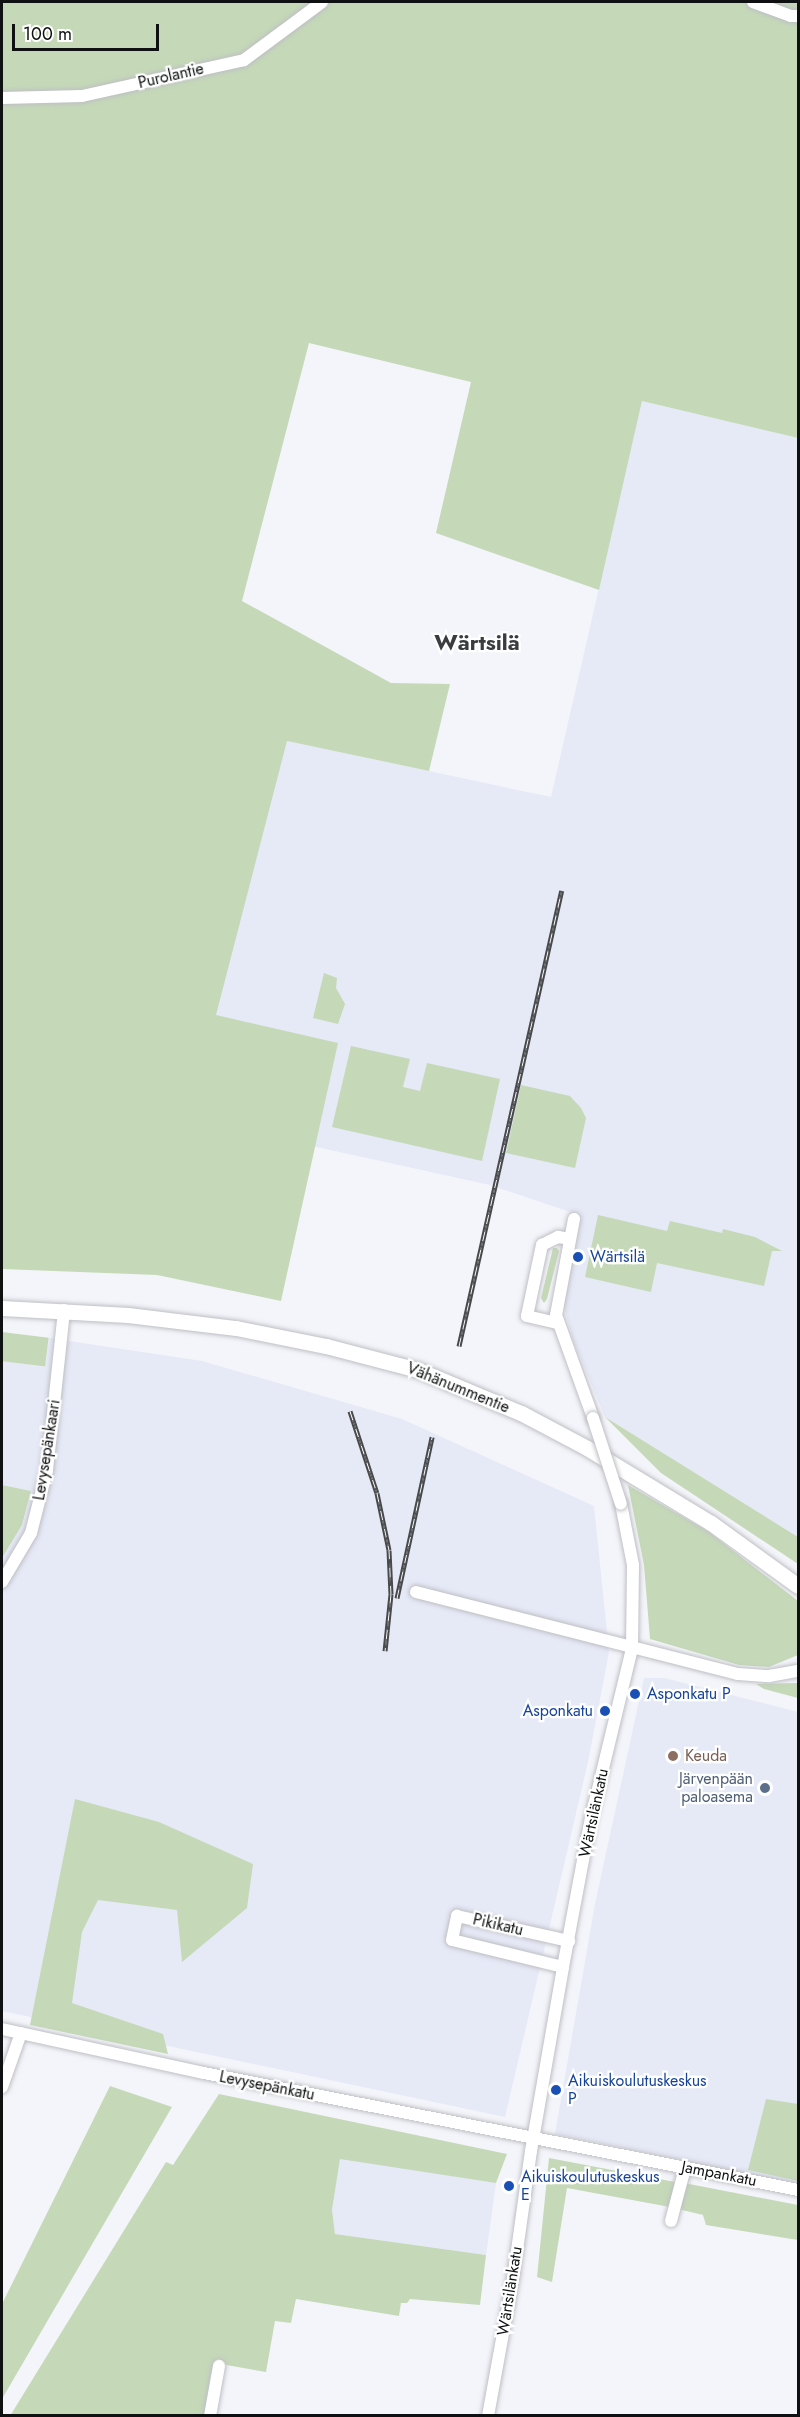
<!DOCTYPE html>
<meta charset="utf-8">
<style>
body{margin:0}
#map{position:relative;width:800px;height:2417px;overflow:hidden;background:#f4f5fa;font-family:Jost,sans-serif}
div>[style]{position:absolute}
.built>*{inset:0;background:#e6e9f6}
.green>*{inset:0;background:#c5d9b8;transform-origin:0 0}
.roads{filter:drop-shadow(0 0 2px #bebfc4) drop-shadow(0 0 2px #bebfc4)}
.minor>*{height:12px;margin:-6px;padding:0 6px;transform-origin:6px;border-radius:6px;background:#fff}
.major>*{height:15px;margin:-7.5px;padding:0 7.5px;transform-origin:7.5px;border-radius:7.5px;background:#fff}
.rail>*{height:5px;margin-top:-2.5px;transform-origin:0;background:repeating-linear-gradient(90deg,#fff 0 9px,#48494b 0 18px);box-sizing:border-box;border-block:2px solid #48494b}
.bridges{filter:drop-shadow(0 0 2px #bebfc4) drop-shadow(0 0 2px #bebfc4)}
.minor-bridge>*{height:12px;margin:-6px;padding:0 6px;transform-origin:6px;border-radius:6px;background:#fff}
.dots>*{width:16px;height:16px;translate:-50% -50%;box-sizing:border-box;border:3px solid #fff;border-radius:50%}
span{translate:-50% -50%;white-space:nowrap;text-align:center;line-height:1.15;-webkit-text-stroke:4.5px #fff;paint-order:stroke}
.street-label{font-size:16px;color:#0f1011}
.transit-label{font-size:16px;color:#164399}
.left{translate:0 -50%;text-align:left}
.right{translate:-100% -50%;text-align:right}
.education-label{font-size:16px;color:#785e54}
.service-label{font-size:16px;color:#4e5e75}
.district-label{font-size:22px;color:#3b3c40;font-weight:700}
.frame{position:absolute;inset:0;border:3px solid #0f1011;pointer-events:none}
.scale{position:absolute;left:12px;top:24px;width:147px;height:27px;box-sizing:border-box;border:3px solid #0f1011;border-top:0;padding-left:8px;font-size:18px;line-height:21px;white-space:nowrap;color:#0f1011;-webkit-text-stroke:4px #fff;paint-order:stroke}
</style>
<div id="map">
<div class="built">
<i style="clip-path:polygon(642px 401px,798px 438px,798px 1537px,605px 1417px,573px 1340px,556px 1277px,570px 1212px,490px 1185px,189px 1119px,209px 1021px,287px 741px,551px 797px)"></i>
<i style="clip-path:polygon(49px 1338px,202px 1361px,402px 1419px,594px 1506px,609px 1652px,588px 1762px,505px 2117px,2px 2011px,2px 1558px,22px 1525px,31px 1491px,2px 1485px,2px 1361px,45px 1367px)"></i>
<i style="clip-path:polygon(644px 1678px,664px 1678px,798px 1712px,798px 2184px,555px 2134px,595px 1904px)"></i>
<i style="clip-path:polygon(340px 2158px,496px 2183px,486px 2255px,335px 2234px,332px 2210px)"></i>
</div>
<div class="green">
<i style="clip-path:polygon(2px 2px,798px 2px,798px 438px,642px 401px,599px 590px,436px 533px,471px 382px,309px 343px,242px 601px,391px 683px,450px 684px,429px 771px,287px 741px,216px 1015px,338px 1043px,281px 1301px,157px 1275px,2px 1269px)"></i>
<i style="clip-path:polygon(324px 973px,337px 978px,336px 988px,345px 1004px,338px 1024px,313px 1018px)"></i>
<i style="clip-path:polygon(351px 1046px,410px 1059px,403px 1087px,420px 1091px,427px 1063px,500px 1079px,482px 1161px,332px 1127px)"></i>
<i style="clip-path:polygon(521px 1085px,570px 1096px,581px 1108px,586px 1118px,575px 1168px,506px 1153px)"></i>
<i style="clip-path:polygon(598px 1215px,667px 1231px,670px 1221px,722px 1233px,723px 1229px,755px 1237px,782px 1251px,772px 1251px,764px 1286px,657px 1263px,651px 1292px,585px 1277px)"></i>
<i style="clip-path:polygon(553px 1248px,557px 1248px,559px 1251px,547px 1299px,544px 1303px,541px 1298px)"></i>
<i style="left:2px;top:1332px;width:47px;height:29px;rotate:7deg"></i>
<i style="clip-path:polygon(605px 1417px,798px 1537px,798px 1564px,661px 1473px)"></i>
<i style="clip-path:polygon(2px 1485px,31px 1491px,22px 1525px,2px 1558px)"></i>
<i style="clip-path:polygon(628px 1485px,709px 1532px,798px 1601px,798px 1655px,769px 1667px,739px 1665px,650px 1639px,644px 1565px)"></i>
<i style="clip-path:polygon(798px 1683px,798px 1698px,764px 1689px,756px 1684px)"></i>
<i style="clip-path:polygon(75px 1799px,159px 1822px,253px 1864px,247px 1908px,182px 1962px,177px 1910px,98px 1900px,82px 1932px,72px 2003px,163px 2034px,168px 2054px,30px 2025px)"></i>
<i style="clip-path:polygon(110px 2086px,172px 2107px,2px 2399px,2px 2304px)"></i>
<i style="clip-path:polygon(219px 2094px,507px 2154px,496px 2183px,340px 2159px,332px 2210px,335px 2234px,486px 2255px,480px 2305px,410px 2299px,407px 2303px,401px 2303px,399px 2316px,296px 2299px,291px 2323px,275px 2321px,266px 2372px,215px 2363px,205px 2415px,10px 2416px,166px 2162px,173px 2165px)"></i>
<i style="clip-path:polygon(766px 2099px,798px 2104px,798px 2181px,748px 2170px)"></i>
<i style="clip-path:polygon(549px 2158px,675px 2182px,670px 2207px,567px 2188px,552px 2282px,537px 2277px)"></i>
<i style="clip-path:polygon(684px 2183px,798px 2205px,798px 2240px,706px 2225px,703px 2215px,678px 2209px)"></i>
</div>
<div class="roads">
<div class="minor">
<i style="left:753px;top:2px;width:40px;rotate:20.2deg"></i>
<i style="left:791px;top:16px;width:7px"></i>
<i style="left:2px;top:98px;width:80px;rotate:-1.4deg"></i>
<i style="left:82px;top:96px;width:166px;rotate:-12.5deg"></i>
<i style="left:244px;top:60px;width:97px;rotate:-36.6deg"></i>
<i style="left:574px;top:1219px;width:98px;rotate:100.6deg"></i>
<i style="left:556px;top:1315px;width:109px;rotate:70.2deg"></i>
<i style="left:557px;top:1323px;width:31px;rotate:-167deg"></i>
<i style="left:527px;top:1316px;width:73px;rotate:-78.1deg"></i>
<i style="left:542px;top:1245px;width:18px;rotate:-27deg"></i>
<i style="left:558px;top:1237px;width:12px;rotate:9deg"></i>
<i style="left:2px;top:1582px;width:57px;rotate:-59.4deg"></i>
<i style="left:31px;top:1533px;width:65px;rotate:-75.7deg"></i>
<i style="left:47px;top:1470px;width:161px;rotate:-83.9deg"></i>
<i style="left:416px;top:1592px;width:332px;rotate:14.3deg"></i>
<i style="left:738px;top:1674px;width:31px;rotate:4deg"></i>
<i style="left:769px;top:1676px;width:29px;rotate:-10deg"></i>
<i style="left:563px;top:1967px;width:114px;rotate:-166.3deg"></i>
<i style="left:452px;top:1940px;width:25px;rotate:-78deg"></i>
<i style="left:457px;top:1916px;width:115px;rotate:12.6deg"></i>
<i style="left:2px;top:2029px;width:207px;rotate:12.3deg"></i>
<i style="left:204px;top:2073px;width:605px;rotate:11.14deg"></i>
<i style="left:2px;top:2087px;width:57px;rotate:-70.6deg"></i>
<i style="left:671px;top:2221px;width:55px;rotate:-75.2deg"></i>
<i style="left:210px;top:2416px;width:51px;rotate:-79.8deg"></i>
<i style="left:488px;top:2416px;width:139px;rotate:-79.7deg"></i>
<i style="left:513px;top:2279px;width:129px;rotate:-82deg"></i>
<i style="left:531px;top:2151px;width:187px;rotate:-80.1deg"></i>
<i style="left:563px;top:1967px;width:152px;rotate:-79.4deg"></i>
<i style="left:591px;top:1818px;width:175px;rotate:-76.4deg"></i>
<i style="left:632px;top:1648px;width:83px;rotate:-89.3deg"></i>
<i style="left:633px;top:1565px;width:62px;rotate:-101.1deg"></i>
</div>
<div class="major">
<i style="left:2px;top:1308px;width:126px;rotate:3.2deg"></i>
<i style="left:128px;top:1315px;width:109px;rotate:6.9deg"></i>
<i style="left:236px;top:1328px;width:92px;rotate:11.3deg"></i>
<i style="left:326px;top:1346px;width:95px;rotate:14.6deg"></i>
<i style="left:418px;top:1370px;width:112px;rotate:22.7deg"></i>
<i style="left:521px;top:1413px;width:75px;rotate:27.9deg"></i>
<i style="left:587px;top:1448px;width:145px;rotate:31.2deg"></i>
<i style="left:711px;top:1523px;width:107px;rotate:35.9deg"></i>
</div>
</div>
<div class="rail">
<i style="left:459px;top:1346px;width:467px;rotate:-77.3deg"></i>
<i style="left:350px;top:1411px;width:86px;rotate:71.8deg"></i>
<i style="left:377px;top:1493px;width:58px;rotate:78.1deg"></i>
<i style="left:389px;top:1550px;width:44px;rotate:87.4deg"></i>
<i style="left:391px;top:1594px;width:57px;rotate:96deg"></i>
<i style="left:397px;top:1598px;width:165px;rotate:-77.7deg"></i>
</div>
<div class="bridges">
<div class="minor-bridge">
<i style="left:593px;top:1418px;width:90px;rotate:72deg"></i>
</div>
</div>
<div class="dots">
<i style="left:578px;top:1257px;background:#1a4fb4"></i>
<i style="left:635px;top:1694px;background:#1a4fb4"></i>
<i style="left:605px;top:1711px;background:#1a4fb4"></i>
<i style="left:673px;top:1756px;background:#8d6e63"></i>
<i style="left:765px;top:1788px;background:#5c6f8a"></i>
<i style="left:556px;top:2090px;background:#1a4fb4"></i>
<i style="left:509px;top:2186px;background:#1a4fb4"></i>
</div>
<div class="street-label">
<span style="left:171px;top:76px;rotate:-13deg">Purolantie</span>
<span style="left:458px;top:1388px;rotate:22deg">Vähänummentie</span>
<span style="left:47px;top:1450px;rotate:-81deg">Levysepänkaari</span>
<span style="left:594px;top:1813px;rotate:-78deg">Wärtsilänkatu</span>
<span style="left:498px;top:1925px;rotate:13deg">Pikikatu</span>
<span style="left:267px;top:2086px;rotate:11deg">Levysepänkatu</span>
<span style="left:719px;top:2174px;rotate:11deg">Jampankatu</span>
<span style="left:510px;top:2291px;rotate:-81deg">Wärtsilänkatu</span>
</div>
<div class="transit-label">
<span class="left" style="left:590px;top:1257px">Wärtsilä</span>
<span class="left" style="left:647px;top:1694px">Asponkatu P</span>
<span class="right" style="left:593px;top:1711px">Asponkatu</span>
<span class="left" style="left:568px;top:2090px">Aikuiskoulutuskeskus<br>P</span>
<span class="left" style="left:521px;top:2186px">Aikuiskoulutuskeskus<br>E</span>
</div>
<div class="education-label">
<span class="left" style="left:685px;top:1756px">Keuda</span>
</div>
<div class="service-label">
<span class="right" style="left:753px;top:1788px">Järvenpään<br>paloasema</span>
</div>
<div class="district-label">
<span style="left:477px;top:643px">Wärtsilä</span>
</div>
<div class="frame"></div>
<div class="scale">100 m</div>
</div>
